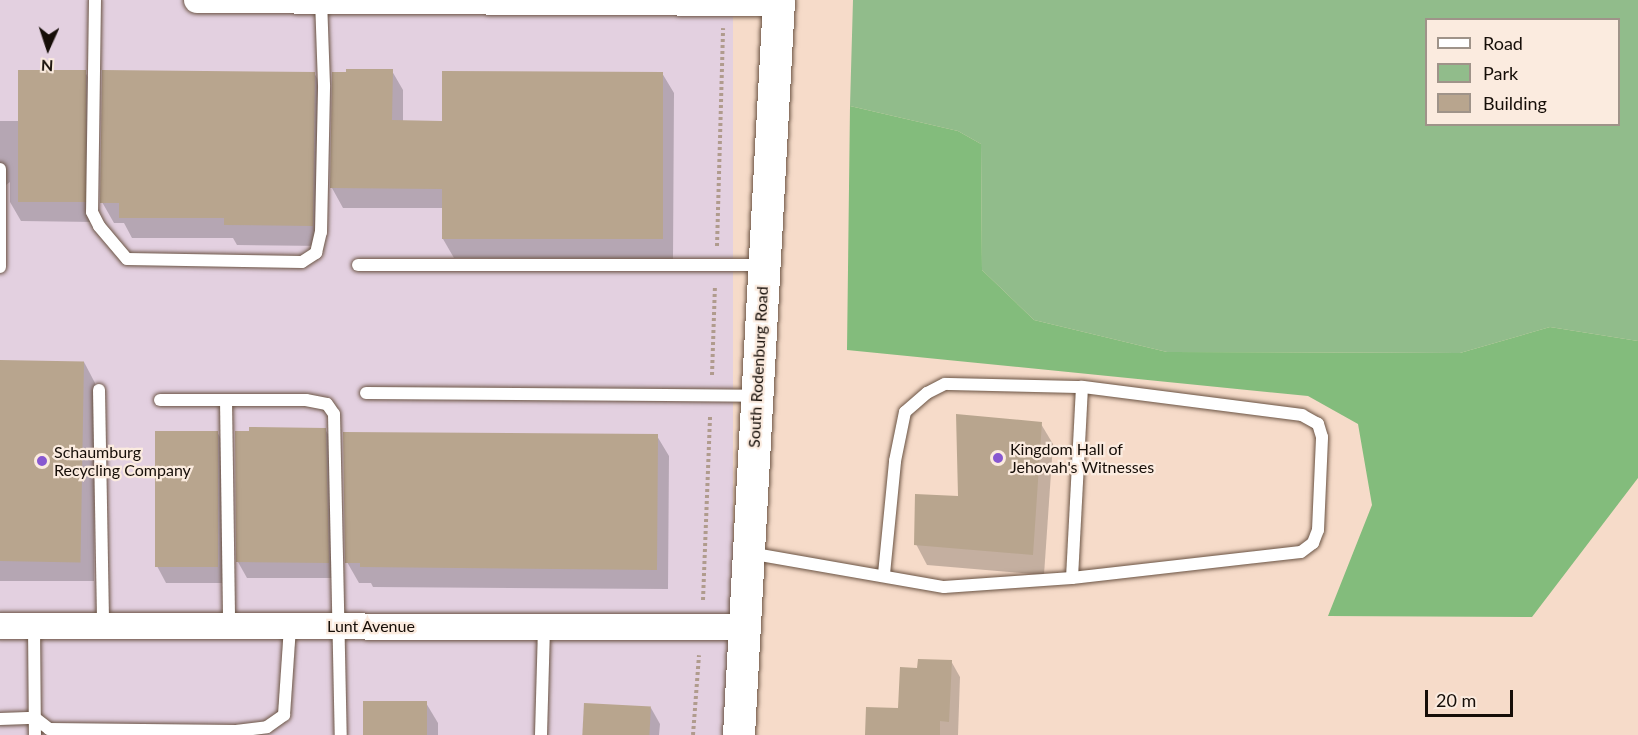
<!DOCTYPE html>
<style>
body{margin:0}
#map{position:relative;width:1638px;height:735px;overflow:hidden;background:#f6dbc9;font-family:Lato,sans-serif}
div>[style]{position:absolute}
.commercial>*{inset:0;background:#e3d0e0;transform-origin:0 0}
.green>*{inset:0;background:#91bc8b}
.forest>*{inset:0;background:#83bc7c}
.shadow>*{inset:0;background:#0003}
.building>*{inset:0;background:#b8a58e;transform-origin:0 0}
.path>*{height:4px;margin-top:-2px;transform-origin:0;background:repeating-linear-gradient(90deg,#b09b8d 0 3px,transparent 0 6px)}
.roads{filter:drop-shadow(0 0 2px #6a5343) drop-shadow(0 0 2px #6a5343)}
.service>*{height:12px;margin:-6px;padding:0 6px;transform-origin:6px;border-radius:6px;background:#fff}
.minor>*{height:26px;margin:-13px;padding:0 13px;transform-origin:13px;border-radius:13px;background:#fff}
.tertiary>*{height:32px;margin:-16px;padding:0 16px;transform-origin:16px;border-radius:16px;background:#fff}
.dots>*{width:16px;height:16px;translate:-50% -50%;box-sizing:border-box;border:3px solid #fbebdf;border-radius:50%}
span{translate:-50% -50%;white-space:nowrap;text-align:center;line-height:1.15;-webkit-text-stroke:4.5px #fbebdf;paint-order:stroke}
.street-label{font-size:16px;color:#160e08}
.poi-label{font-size:16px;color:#160e08}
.left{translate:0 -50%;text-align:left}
.legend{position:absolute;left:1425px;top:18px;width:195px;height:108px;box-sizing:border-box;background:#fbebdf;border:2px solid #9f9389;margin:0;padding:8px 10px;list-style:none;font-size:18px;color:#160e08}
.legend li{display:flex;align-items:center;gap:12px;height:30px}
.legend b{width:30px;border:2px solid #9f9389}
.north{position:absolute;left:18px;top:18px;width:60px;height:60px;-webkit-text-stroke:4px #fbebdf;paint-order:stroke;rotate:183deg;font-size:16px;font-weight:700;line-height:24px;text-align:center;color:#160e08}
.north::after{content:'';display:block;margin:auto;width:21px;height:27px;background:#160e08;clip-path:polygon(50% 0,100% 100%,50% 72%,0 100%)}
.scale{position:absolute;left:1425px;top:690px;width:88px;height:27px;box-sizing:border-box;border:3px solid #160e08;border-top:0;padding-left:8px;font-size:18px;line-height:21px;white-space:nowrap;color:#160e08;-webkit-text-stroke:4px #fbebdf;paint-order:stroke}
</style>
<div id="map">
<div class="commercial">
<i style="left:0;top:0;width:733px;height:735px"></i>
</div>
<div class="green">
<i style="clip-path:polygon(evenodd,853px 0,1638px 0,1638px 341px,1550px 327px,1460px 353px,1167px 352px,1034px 320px,982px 270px,981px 144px,958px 131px,850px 106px,853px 0,1426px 20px,1618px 20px,1618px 124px,1426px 124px,1426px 20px)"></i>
</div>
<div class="forest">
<i style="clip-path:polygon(850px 106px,958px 131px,981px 144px,982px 270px,1034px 320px,1167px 352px,1460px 353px,1550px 327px,1638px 341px,1638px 478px,1532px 617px,1328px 616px,1372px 505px,1358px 424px,1308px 396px,847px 350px)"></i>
</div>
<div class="shadow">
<i style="clip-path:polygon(392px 71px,403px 90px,403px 122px,443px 123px,662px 73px,674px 93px,673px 259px,454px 258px,443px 239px,443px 208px,343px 208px,332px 188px)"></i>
<i style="clip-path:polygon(85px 72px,96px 91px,94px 222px,21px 221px,10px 202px,10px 182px,2px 188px,0 275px,0 121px,20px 121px)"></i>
<i style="clip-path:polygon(314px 73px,326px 93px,324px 246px,237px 245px,233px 238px,132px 238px,124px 223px,114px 223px,102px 202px)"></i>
<i style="clip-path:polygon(0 362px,84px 362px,95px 383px,94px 581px,0 581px)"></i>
<i style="clip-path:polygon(1041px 424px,1053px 444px,1044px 575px,927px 565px,916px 544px,959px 498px)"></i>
<i style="clip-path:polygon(325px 429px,334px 445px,337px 578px,247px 578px,238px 562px)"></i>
<i style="clip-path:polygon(217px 432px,227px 448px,228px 583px,166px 583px,157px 566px)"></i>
<i style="clip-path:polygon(657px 436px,669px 456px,668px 589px,373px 587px,371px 583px,359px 583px,347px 562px)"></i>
<i style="clip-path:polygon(951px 661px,960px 677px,958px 735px,867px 735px,900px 709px,919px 669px)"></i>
<i style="clip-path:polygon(426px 703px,438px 723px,438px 735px,365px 735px)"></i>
<i style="clip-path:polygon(651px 708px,660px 724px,659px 735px,584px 735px)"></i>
</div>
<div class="building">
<i style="clip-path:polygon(346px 69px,393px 69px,392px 120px,442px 121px,442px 71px,663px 72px,663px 239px,442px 239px,442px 189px,330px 188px,332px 72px,346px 72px)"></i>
<i style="left:18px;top:70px;width:68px;height:132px"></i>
<i style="clip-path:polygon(102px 70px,315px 72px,313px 226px,224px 225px,224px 218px,119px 218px,119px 203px,100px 203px)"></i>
<i style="left:0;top:360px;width:84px;height:201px;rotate:1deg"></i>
<i style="clip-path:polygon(956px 414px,1042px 422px,1033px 555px,914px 545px,915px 494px,958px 496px)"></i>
<i style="clip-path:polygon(249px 427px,326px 428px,329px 563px,236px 562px,235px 431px,249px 431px)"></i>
<i style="left:155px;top:431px;width:63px;height:136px"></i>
<i style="clip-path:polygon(343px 432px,658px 434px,657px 570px,360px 567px,360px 563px,345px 563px)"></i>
<i style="clip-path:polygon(918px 659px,952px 660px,949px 722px,940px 721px,940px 735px,865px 735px,866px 707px,898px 708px,900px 667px,917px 668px)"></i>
<i style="left:363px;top:701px;width:64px;height:34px"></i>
<i style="left:584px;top:703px;width:67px;height:32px;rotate:3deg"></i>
</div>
<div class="path">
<i style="left:717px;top:246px;width:218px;rotate:-88.4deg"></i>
<i style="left:712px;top:375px;width:89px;rotate:-88.1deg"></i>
<i style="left:703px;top:600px;width:185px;rotate:-87.8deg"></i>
<i style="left:693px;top:735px;width:80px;rotate:-85.7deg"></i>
</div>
<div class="roads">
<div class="service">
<i style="left:95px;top:0;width:212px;rotate:90.8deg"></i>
<i style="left:92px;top:212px;width:16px;rotate:63deg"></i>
<i style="left:99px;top:226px;width:43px;rotate:49.7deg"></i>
<i style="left:127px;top:259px;width:175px;rotate:1deg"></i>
<i style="left:302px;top:262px;width:17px;rotate:-33deg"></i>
<i style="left:316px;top:253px;width:22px;rotate:-77deg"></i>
<i style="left:321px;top:232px;width:147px;rotate:-88.8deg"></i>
<i style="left:324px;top:85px;width:84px;rotate:-92deg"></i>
<i style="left:0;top:169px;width:98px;rotate:90deg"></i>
<i style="left:358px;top:265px;width:405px"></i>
<i style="left:99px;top:390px;width:236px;rotate:89deg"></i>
<i style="left:366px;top:393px;width:390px;rotate:0.4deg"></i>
<i style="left:160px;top:400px;width:146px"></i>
<i style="left:306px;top:400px;width:21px;rotate:11deg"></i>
<i style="left:327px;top:404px;width:12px;rotate:55deg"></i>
<i style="left:334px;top:414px;width:321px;rotate:88.8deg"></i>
<i style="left:226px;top:400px;width:226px;rotate:89.2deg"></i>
<i style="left:749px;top:553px;width:198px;rotate:9.9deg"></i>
<i style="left:944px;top:587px;width:128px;rotate:-4deg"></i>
<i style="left:1072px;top:578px;width:230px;rotate:-6.5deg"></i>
<i style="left:1301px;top:552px;width:15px;rotate:-37deg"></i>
<i style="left:1313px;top:543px;width:14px;rotate:-69deg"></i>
<i style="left:1318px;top:530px;width:93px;rotate:-87.5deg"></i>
<i style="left:1322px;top:437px;width:14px;rotate:-107deg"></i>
<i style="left:1318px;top:424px;width:18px;rotate:-151deg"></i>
<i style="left:1302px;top:415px;width:222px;rotate:-172.7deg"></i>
<i style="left:1082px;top:387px;width:191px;rotate:93deg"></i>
<i style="left:884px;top:574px;width:114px;rotate:-84.4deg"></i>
<i style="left:895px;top:461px;width:50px;rotate:-78.5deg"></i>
<i style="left:905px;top:412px;width:29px;rotate:-41deg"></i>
<i style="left:927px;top:393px;width:20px;rotate:-27deg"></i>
<i style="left:945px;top:384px;width:137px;rotate:1.3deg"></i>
<i style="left:34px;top:626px;width:109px;rotate:89.5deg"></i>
<i style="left:0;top:719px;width:35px;rotate:-2deg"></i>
<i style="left:35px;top:718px;width:18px;rotate:38deg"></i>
<i style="left:49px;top:729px;width:187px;rotate:0.6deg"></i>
<i style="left:236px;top:731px;width:31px;rotate:-7deg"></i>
<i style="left:267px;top:727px;width:21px;rotate:-35deg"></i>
<i style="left:284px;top:715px;width:89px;rotate:-86.1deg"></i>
<i style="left:541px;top:735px;width:109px;rotate:-88.4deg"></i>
</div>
<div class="minor">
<i style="left:197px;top:0;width:582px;rotate:0.3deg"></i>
<i style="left:0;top:626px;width:743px;rotate:0.08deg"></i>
</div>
<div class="tertiary">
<i style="left:739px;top:735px;width:736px;rotate:-86.88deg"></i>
</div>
</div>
<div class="dots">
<i style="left:998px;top:458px;background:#8858d1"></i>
<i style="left:42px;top:461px;background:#8858d1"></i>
</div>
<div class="street-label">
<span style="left:758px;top:367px;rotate:-87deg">South Rodenburg Road</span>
<span style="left:371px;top:626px">Lunt Avenue</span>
</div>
<div class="poi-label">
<span class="left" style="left:1010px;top:458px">Kingdom Hall of<br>Jehovah's Witnesses</span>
<span class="left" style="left:54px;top:461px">Schaumburg<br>Recycling Company</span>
</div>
<ul class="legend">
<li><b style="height:8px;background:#fff"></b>Road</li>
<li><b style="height:16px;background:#91bc8b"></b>Park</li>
<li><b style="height:16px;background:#b8a58e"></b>Building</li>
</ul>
<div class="north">N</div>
<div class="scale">20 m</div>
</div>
